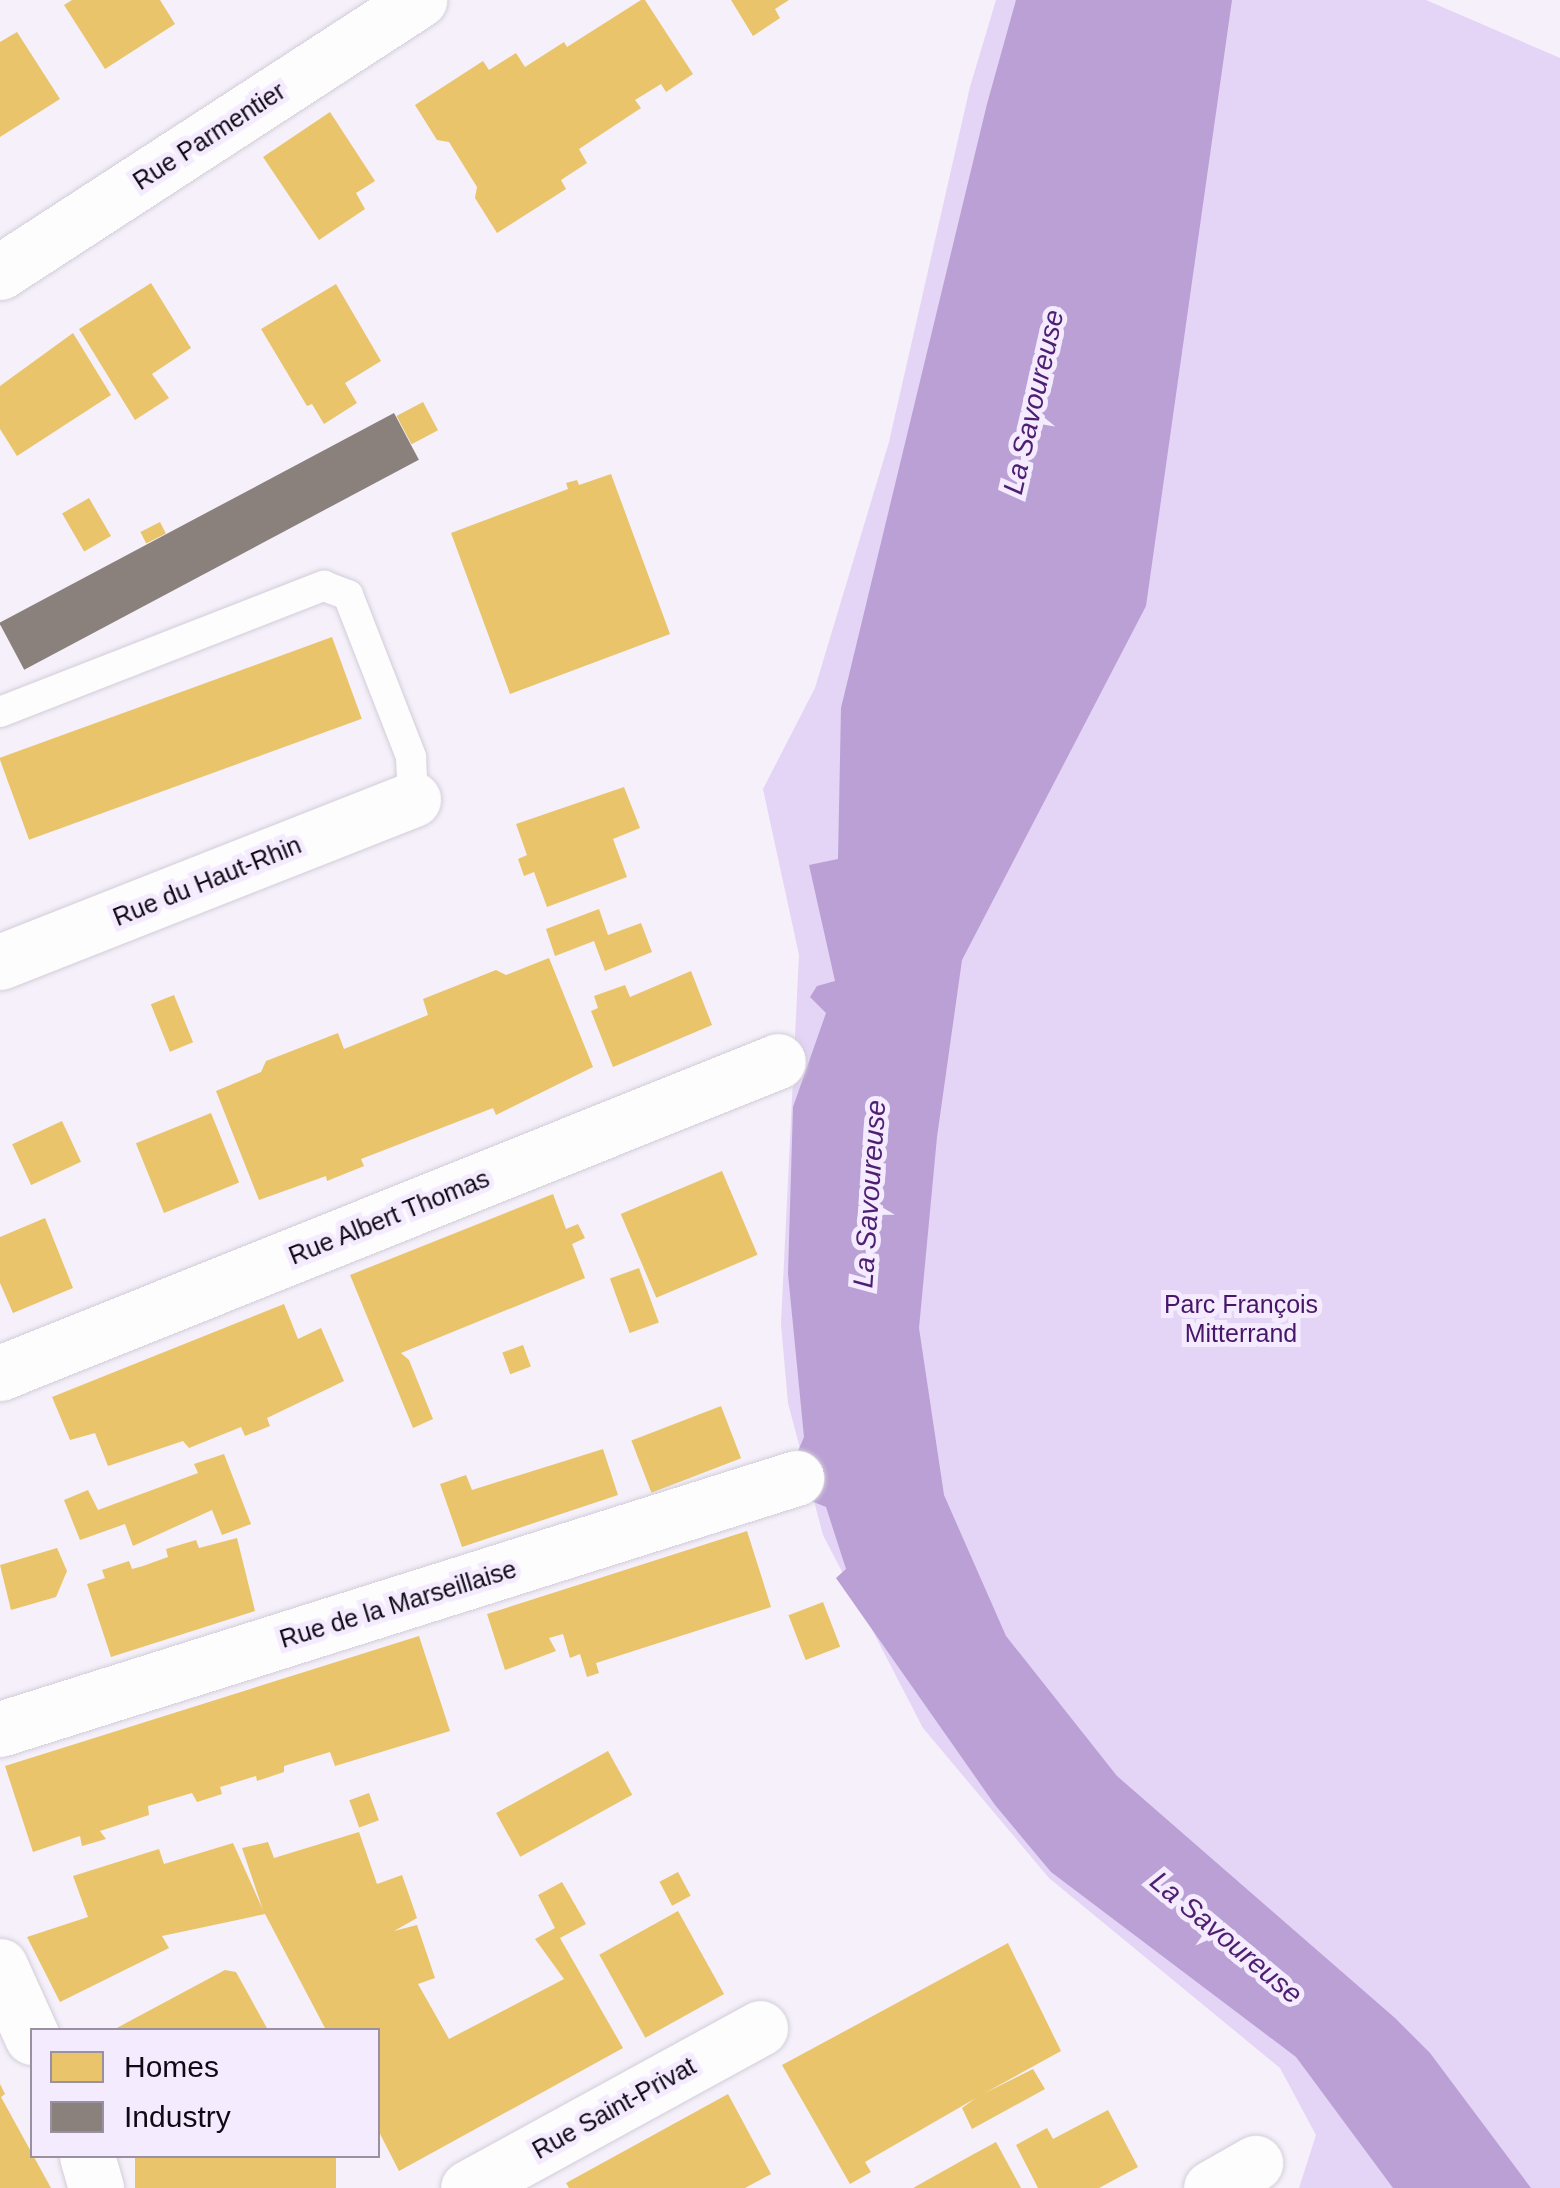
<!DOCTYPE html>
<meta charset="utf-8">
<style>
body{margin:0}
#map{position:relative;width:1560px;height:2188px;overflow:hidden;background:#f5f0fa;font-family:Arial,sans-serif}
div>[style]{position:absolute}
.green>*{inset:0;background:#e4d4f5}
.water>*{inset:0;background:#baa0d4}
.homes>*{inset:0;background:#e9c46a;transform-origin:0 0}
.industry>*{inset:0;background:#8a817c;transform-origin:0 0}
.roads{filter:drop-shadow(0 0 2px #d2cdd8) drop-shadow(0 0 2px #d2cdd8)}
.service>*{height:30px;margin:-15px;padding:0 15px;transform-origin:15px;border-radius:15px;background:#fefdfe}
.minor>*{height:55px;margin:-27.5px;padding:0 27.5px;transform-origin:27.5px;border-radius:27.5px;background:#fefdfe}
span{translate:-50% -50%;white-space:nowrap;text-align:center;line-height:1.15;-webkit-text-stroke:10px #f4ebff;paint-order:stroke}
.street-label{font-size:25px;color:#100a15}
.park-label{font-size:25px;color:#471669}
.water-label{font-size:28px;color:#4e1e71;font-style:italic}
.legend{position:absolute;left:30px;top:2028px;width:350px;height:130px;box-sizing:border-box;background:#f4ebff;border:2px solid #9991a1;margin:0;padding:12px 18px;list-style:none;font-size:30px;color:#100a15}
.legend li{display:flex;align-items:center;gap:20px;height:50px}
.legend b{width:50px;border:2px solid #9991a1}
</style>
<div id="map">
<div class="green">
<i style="clip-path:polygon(996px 0,1426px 0,1560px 58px,1560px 2188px,1299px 2188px,1316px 2135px,1280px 2068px,1049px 1878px,923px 1728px,823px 1535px,788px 1403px,781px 1324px,799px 955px,763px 789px,815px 688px,889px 442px,970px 87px)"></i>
</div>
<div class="water">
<i style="clip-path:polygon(1016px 0,1232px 0,1146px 606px,962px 960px,937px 1137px,919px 1328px,944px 1495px,1006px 1636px,1117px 1776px,1395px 2018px,1430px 2053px,1531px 2188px,1393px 2188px,1296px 2057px,1051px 1872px,995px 1805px,836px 1578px,846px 1569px,826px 1507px,811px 1501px,798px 1451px,804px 1437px,788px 1274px,793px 1107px,826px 1013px,810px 997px,817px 986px,835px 981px,809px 865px,838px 859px,841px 708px,987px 104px)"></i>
</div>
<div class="homes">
<i style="clip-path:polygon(72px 0,160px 0,175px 24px,105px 69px,64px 5px)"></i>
<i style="clip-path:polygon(641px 0,645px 0,693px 74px,666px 92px,661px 84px,635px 100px,641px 108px,579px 149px,587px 163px,561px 180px,566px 189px,497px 233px,475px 198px,477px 187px,449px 142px,437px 140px,415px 105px,483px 61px,489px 70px,516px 53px,525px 67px,564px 42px,567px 47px)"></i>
<i style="clip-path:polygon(731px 0,789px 0,775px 9px,780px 18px,753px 36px)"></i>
<i style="clip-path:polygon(17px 32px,60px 99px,0 137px,0 42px)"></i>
<i style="clip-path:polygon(330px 112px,375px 181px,356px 193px,365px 209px,319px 240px,263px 157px)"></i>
<i style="clip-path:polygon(151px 283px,191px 348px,152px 374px,169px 398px,135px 420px,79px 329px)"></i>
<i style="clip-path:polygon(336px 284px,381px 361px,345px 383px,357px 403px,324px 424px,312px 404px,307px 406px,261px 329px)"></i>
<i style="clip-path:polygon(73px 333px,111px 395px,17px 456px,0 429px,0 386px)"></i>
<i style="left:423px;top:402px;width:32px;height:30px;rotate:62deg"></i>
<i style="clip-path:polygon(611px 474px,670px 634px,510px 694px,451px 533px,568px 489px,566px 483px,577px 480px,579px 485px)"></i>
<i style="left:89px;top:498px;width:44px;height:31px;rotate:60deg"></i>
<i style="left:160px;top:522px;width:13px;height:22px;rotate:63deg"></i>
<i style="left:332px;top:637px;width:87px;height:354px;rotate:70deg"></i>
<i style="clip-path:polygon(624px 787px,640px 828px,613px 839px,627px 877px,547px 907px,534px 872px,524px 876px,518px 859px,527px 855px,516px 824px)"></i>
<i style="clip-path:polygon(599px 909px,608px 935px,641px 923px,652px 952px,605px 971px,594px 941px,555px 956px,546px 929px)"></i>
<i style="clip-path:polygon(549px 958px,593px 1067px,496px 1115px,493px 1108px,361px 1159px,364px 1166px,327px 1181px,326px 1176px,259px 1200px,216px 1091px,261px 1072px,266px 1061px,338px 1033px,344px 1049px,428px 1015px,423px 999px,496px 970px,506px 975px)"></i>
<i style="clip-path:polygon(691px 971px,712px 1025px,613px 1067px,591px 1011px,598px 1008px,594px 996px,625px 985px,630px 997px)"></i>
<i style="left:174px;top:995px;width:51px;height:25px;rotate:68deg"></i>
<i style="left:211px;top:1113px;width:75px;height:81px;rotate:68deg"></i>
<i style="left:62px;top:1121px;width:45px;height:55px;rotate:65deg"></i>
<i style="left:722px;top:1171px;width:91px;height:110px;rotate:67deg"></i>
<i style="clip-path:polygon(553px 1194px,566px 1229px,578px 1224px,585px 1238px,572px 1244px,585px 1278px,401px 1353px,409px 1360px,433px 1419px,413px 1428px,350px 1275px)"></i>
<i style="clip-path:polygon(45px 1218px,73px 1288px,13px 1313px,0 1283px,0 1237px)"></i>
<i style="left:639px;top:1268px;width:58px;height:31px;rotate:70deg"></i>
<i style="clip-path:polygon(284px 1304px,298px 1339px,321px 1328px,344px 1381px,267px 1418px,270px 1426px,245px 1436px,241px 1427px,189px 1448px,183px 1441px,108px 1466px,95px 1433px,70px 1440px,52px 1397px)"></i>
<i style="left:523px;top:1345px;width:23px;height:22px;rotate:70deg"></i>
<i style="left:721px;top:1406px;width:56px;height:96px;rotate:69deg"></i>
<i style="clip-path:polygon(603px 1449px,618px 1495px,462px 1547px,440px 1484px,466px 1475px,472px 1490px)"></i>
<i style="clip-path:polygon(224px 1454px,251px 1524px,222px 1535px,212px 1510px,133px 1546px,125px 1524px,80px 1540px,64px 1500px,88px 1490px,98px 1510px,198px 1473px,194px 1464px)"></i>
<i style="clip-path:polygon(747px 1531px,771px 1607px,596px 1663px,599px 1673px,587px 1677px,580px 1654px,570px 1658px,563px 1634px,549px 1638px,556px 1651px,505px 1670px,487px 1614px)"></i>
<i style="clip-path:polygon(237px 1538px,255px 1611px,111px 1657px,87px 1584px,105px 1578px,102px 1570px,129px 1561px,132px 1569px,143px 1566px,168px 1557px,166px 1549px,196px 1540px,199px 1548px)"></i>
<i style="clip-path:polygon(57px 1548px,67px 1571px,56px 1597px,11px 1610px,0 1565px)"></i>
<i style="left:823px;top:1602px;width:48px;height:37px;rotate:69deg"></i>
<i style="clip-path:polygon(419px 1636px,450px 1731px,335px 1766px,330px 1752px,284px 1766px,284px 1772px,257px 1781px,256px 1776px,220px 1787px,222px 1794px,197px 1802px,192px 1793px,148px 1806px,149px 1815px,100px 1831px,106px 1839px,82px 1846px,80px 1836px,33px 1852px,5px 1766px)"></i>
<i style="left:608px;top:1751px;width:50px;height:128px;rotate:61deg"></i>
<i style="left:369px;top:1793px;width:29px;height:21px;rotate:70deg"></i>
<i style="clip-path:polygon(359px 1832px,377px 1884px,402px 1875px,417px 1918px,394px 1931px,417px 1925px,435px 1978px,418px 1984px,449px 2039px,564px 1979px,535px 1939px,555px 1928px,538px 1895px,562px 1882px,586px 1924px,560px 1938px,623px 2048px,399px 2171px,378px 2130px,378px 2030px,326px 2030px,265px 1914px,162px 1936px,169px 1948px,60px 2002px,27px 1937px,88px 1917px,73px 1876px,159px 1849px,164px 1864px,233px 1843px,263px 1910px,242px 1848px,268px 1842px,274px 1858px)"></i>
<i style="left:678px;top:1872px;width:27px;height:21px;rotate:62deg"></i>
<i style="left:678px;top:1911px;width:95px;height:90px;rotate:61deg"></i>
<i style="clip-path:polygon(1008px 1943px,1061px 2051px,983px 2094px,1033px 2069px,1045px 2089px,972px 2129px,962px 2108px,976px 2098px,865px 2162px,871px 2172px,850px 2184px,782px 2065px)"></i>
<i style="clip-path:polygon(225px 1970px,236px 1972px,268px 2030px,113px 2030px)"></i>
<i style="clip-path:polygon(0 2084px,5px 2094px,1px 2097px,51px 2188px,0 2188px)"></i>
<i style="clip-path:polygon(728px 2094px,771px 2174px,745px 2188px,569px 2188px,566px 2183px)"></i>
<i style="clip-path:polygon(1108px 2110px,1138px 2167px,1099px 2188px,1038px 2188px,1016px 2145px,1047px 2128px,1053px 2139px)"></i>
<i style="clip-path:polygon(996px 2142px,1021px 2188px,913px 2188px,972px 2155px)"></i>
<i style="left:135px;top:2156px;width:201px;height:33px"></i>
</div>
<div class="industry">
<i style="left:394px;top:413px;width:53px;height:447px;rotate:62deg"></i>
</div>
<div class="roads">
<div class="service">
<i style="left:0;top:712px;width:348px;rotate:-21.3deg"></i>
<i style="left:324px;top:586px;width:26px;rotate:21deg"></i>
<i style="left:348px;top:595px;width:174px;rotate:68.7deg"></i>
<i style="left:411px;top:757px;width:42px;rotate:87.3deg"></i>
</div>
<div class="minor">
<i style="left:0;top:272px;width:500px;rotate:-33deg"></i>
<i style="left:0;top:962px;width:444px;rotate:-21.5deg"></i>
<i style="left:0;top:1373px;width:838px;rotate:-21.85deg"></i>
<i style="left:0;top:1729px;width:835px;rotate:-17.5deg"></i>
<i style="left:0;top:1966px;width:78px;rotate:65.7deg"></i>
<i style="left:87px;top:2156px;width:33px;rotate:74deg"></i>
<i style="left:468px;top:2188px;width:333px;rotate:-28.7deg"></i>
<i style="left:1211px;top:2188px;width:51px;rotate:-29.6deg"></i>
</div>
</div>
<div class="street-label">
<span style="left:209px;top:136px;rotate:-33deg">Rue Parmentier</span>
<span style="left:207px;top:881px;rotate:-22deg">Rue du Haut-Rhin</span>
<span style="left:389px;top:1217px;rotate:-22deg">Rue Albert Thomas</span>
<span style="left:398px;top:1604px;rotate:-17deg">Rue de la Marseillaise</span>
<span style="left:614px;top:2108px;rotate:-29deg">Rue Saint-Privat</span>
</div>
<div class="park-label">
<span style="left:1241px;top:1319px">Parc François<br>Mitterrand</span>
</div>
<div class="water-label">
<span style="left:1034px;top:402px;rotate:-77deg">La Savoureuse</span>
<span style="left:870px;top:1194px;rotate:-86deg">La Savoureuse</span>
<span style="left:1226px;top:1938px;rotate:40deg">La Savoureuse</span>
</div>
<ul class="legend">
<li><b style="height:28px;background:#e9c46a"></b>Homes</li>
<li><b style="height:28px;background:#8a817c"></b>Industry</li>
</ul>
</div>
